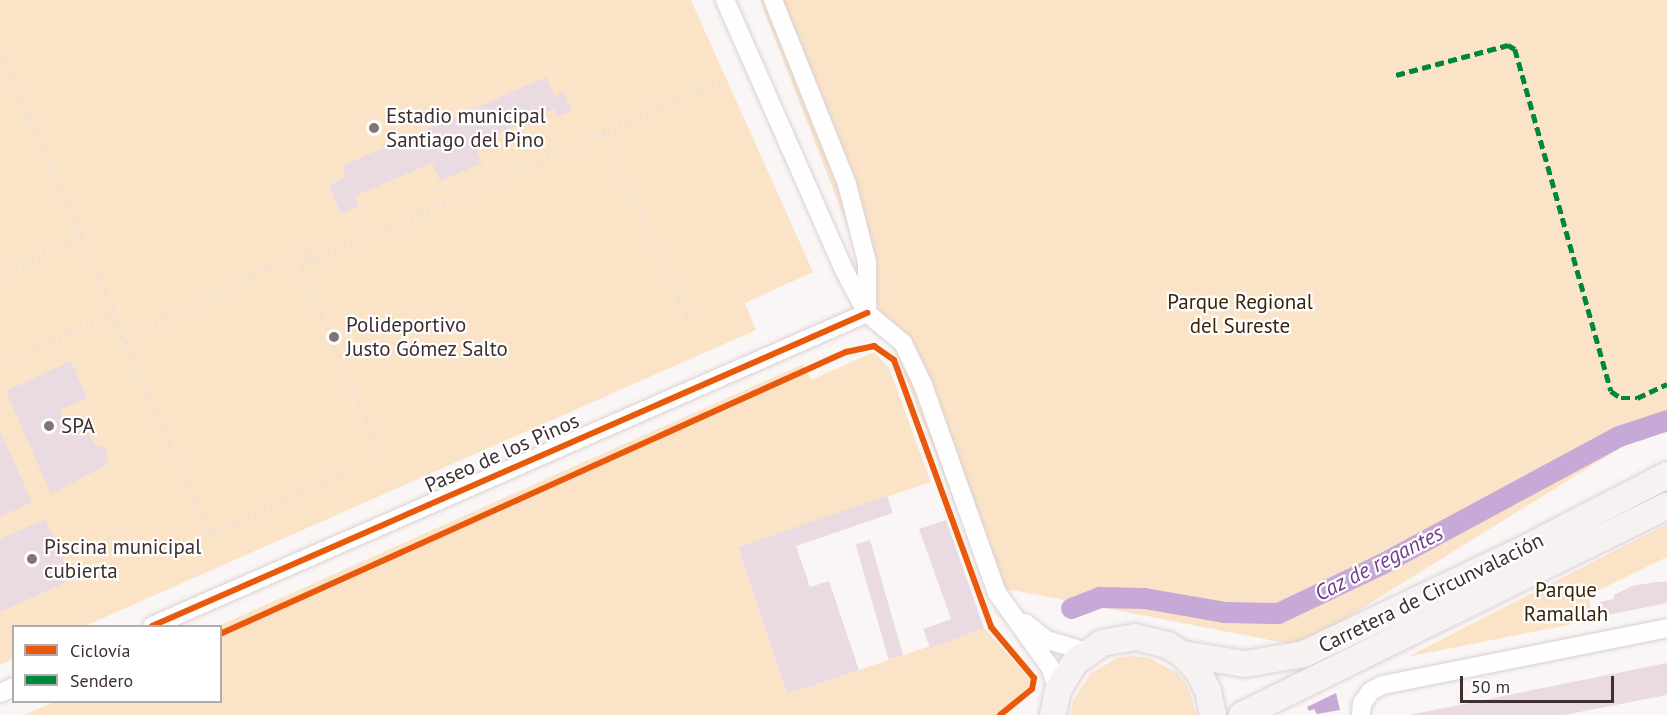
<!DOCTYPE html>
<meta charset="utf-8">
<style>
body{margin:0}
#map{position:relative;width:1667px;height:715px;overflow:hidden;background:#fbf6f6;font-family:"PT Sans",sans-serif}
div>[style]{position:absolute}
.green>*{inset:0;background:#fbe3c8}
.water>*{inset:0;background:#c6a9d6}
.canal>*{height:21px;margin:-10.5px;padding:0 10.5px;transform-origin:10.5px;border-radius:10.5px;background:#c6a9d6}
.building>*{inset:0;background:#eadae2;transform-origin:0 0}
.path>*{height:4px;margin-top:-2px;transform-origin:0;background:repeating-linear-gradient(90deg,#e2e0e0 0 1.5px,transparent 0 6px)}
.roads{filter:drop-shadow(0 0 2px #dbd1d2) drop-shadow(0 0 2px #dbd1d2)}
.street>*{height:18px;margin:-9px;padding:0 9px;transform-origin:9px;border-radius:9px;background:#fefefe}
.secondary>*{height:26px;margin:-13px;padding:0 13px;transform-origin:13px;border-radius:13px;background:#f5f2f1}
.quiet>*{height:4.5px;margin-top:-2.25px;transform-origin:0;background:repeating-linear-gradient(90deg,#00873e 0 9px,transparent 0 13.5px)}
.cycleway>*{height:6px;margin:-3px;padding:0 3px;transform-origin:3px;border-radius:3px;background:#e8590c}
.dots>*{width:16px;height:16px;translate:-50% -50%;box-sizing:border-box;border:3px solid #fff;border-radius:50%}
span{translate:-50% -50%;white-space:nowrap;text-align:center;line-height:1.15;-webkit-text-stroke:4.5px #fff;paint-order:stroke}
.poi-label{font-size:21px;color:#3e2f30}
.left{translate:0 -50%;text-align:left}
.park-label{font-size:21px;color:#3a2507}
.street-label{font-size:21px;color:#3e2f30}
.water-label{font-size:22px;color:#6f3d8c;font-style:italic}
.legend{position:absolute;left:12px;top:625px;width:210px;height:78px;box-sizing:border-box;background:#fff;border:2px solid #b2acac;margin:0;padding:8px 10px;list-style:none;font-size:18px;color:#3e2f30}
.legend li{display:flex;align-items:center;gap:12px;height:30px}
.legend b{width:30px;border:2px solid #b2acac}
.scale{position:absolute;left:1460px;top:676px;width:154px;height:27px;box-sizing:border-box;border:3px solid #3e2f30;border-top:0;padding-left:8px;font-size:18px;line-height:21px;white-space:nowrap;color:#3e2f30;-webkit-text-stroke:4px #fff;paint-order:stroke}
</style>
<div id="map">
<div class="green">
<i style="clip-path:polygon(0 0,691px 0,813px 272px,745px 303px,756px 330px,85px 626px,14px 626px,13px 659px,0 665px)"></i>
<i style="clip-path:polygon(760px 0,1667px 0,1667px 419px,1301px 646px,986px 585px)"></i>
<i style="clip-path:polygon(874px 352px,889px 368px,931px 482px,738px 547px,787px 694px,984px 628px,1031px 680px,1027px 690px,997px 715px,24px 715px,54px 702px,220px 702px,218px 626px,803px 364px,811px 380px)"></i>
<i style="clip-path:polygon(1667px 524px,1667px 557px,1589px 595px,1593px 620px,1407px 657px)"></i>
<i style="clip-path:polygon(1133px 656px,1149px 658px,1177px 673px,1187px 685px,1197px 715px,1071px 715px,1073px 701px,1090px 674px,1117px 658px)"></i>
</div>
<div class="water">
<i style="clip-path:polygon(1336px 693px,1340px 710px,1317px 714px,1314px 709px,1309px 711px,1307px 707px)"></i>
</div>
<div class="canal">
<i style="left:1071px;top:608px;width:31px;rotate:-21deg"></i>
<i style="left:1100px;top:597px;width:44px;rotate:1.3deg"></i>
<i style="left:1144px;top:598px;width:81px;rotate:9.9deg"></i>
<i style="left:1224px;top:612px;width:54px;rotate:1.1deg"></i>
<i style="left:1278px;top:613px;width:114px;rotate:-25.4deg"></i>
<i style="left:1381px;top:564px;width:270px;rotate:-28.3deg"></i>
<i style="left:1619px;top:436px;width:51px;rotate:-18.4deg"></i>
</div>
<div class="building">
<i style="clip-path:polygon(546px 77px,555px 96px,564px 92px,572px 111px,558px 117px,554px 109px,474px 144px,482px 163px,440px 181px,432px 163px,355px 196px,359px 206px,341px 214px,329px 185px,346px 177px,342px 166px)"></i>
<i style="clip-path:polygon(71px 361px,87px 398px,60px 410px,64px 419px,89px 433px,95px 445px,106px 449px,108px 464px,51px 494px,6px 391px)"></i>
<i style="clip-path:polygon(0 431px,32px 502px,0 517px)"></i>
<i style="clip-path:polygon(887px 496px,893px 513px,796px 546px,810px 587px,829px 581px,859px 670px,787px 694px,738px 547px)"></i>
<i style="clip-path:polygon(45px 519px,73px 579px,0 612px,0 539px)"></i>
<i style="clip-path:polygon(946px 520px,984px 628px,930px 648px,923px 629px,951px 619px,919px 529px)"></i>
<i style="left:870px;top:540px;width:120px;height:15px;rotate:74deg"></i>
<i style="clip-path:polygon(1657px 582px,1667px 582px,1667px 603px,1602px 616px,1600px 602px,1614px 599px,1614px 595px,1632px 586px)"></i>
<i style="clip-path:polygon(1667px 663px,1667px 695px,1564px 715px,1409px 715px)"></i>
</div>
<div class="path">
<i style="left:0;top:52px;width:285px;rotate:66.2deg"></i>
<i style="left:115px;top:313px;width:126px;rotate:155.7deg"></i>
<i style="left:604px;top:132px;width:207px;rotate:66deg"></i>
<i style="left:0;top:274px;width:89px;rotate:-25.1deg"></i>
<i style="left:112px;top:315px;width:240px;rotate:65.9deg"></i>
<i style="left:210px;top:534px;width:147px;rotate:-24.1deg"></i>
<i style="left:122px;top:338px;width:141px;rotate:-24.2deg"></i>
<i style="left:251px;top:280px;width:5px;rotate:-112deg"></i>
<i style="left:249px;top:275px;width:62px;rotate:-23.7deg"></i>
<i style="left:306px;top:250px;width:13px;rotate:67deg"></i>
<i style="left:382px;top:457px;width:207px;rotate:-113.1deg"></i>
<i style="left:301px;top:267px;width:459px;rotate:-23.9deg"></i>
</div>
<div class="roads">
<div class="street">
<i style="left:725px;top:0;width:295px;rotate:66.2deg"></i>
<i style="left:844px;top:270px;width:49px;rotate:61.9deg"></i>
<i style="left:867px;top:313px;width:47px;rotate:39.8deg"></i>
<i style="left:903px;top:343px;width:47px;rotate:64.5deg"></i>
<i style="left:923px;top:385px;width:221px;rotate:70.4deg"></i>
<i style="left:997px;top:593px;width:91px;rotate:54.4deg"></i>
<i style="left:1050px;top:667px;width:24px;rotate:71deg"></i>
<i style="left:773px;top:0;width:198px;rotate:68.1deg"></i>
<i style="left:847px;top:184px;width:81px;rotate:75.6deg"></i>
<i style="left:867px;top:262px;width:47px;rotate:90deg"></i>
<i style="left:1025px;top:623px;width:28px;rotate:38deg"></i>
<i style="left:1047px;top:640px;width:42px;rotate:16.7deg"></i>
<i style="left:152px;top:626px;width:781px;rotate:-23.64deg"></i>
<i style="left:0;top:693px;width:15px;rotate:-23deg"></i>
<i style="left:1361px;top:715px;width:12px;rotate:-85deg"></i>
<i style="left:1362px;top:703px;width:15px;rotate:-53deg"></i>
<i style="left:1371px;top:691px;width:13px;rotate:-27deg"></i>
<i style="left:1383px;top:685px;width:290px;rotate:-11.3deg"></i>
</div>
<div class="secondary">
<i style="left:1182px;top:654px;width:64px;rotate:9deg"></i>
<i style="left:1245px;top:664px;width:60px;rotate:-9.6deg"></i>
<i style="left:1304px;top:654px;width:239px;rotate:-25.5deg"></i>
<i style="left:1520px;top:551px;width:165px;rotate:-27.3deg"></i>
<i style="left:1053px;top:715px;width:25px;rotate:-79deg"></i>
<i style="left:1058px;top:690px;width:33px;rotate:-59deg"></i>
<i style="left:1075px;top:662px;width:33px;rotate:-35deg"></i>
<i style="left:1102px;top:643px;width:34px;rotate:-10deg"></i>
<i style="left:1135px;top:637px;width:34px;rotate:14deg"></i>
<i style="left:1168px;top:645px;width:17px;rotate:33deg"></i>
<i style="left:1182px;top:654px;width:23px;rotate:47deg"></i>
<i style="left:1198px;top:671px;width:22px;rotate:63deg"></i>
<i style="left:1208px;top:691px;width:25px;rotate:78deg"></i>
<i style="left:1242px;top:715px;width:474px;rotate:-26.2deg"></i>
</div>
</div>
<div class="quiet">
<i style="left:1396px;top:75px;width:116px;rotate:-15deg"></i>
<i style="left:1508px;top:45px;width:8px;rotate:30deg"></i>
<i style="left:1515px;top:49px;width:355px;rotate:74.3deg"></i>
<i style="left:1611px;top:391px;width:12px;rotate:35deg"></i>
<i style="left:1621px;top:398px;width:16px"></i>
<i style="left:1637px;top:398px;width:33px;rotate:-25deg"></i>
</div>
<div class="cycleway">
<i style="left:152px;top:626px;width:781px;rotate:-23.64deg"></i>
<i style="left:220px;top:634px;width:687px;rotate:-24.25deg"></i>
<i style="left:846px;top:352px;width:29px;rotate:-12deg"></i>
<i style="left:874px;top:346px;width:24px;rotate:35deg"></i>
<i style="left:894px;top:360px;width:284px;rotate:70deg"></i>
<i style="left:991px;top:627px;width:67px;rotate:49.9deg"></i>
<i style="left:1034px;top:678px;width:11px;rotate:100deg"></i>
<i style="left:1032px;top:689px;width:41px;rotate:140.9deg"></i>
</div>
<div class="dots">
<i style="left:374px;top:128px;background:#807575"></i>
<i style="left:334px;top:337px;background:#807575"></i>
<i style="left:49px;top:426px;background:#807575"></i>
<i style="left:32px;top:559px;background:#807575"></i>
</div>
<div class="poi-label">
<span class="left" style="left:386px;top:128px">Estadio municipal<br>Santiago del Pino</span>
<span class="left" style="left:346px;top:337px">Polideportivo<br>Justo Gómez Salto</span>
<span class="left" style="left:61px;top:426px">SPA</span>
<span class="left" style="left:44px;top:559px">Piscina municipal<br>cubierta</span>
</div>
<div class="park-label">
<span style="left:1240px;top:314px">Parque Regional<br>del Sureste</span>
<span style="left:1566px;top:602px">Parque<br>Ramallah</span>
</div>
<div class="street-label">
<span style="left:502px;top:453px;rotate:-24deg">Paseo de los Pinos</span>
<span style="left:1431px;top:593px;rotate:-26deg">Carretera de Circunvalación</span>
</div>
<div class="water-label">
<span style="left:1379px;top:563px;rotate:-27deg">Caz de regantes</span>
</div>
<ul class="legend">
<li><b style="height:8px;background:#e8590c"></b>Ciclovía</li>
<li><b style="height:8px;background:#00873e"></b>Sendero</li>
</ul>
<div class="scale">50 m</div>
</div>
